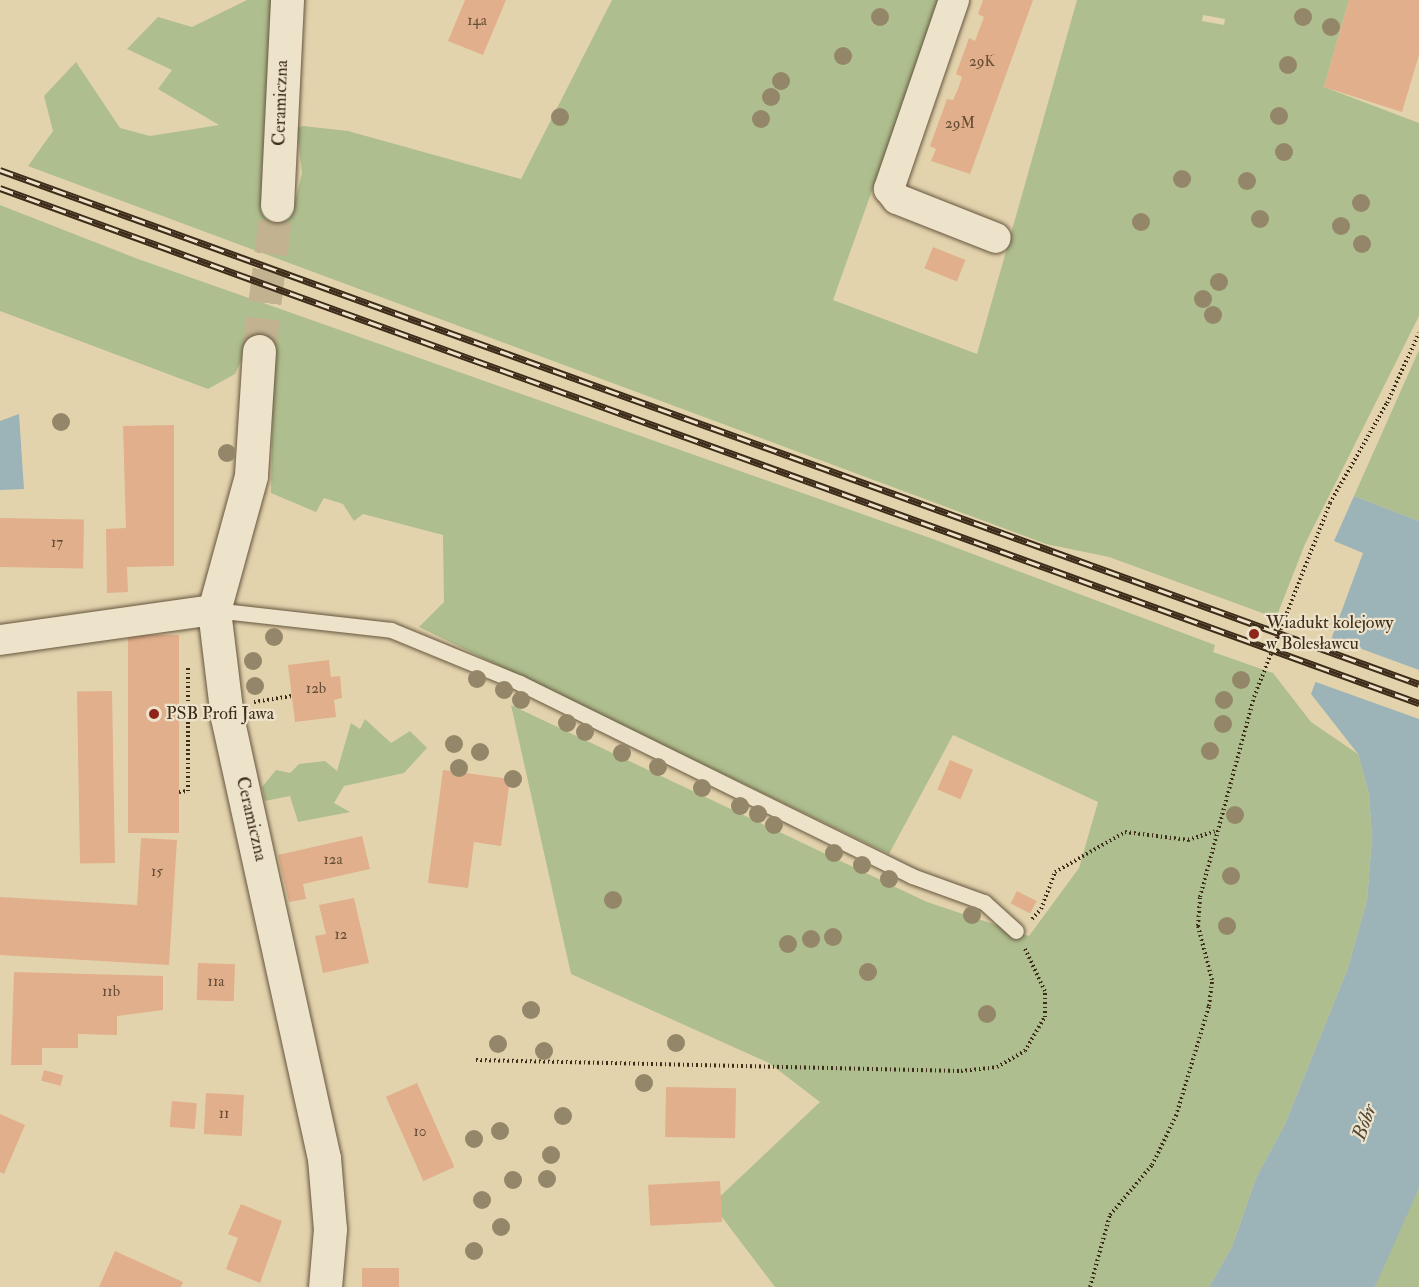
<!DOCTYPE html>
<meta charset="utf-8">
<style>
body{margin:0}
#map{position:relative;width:1419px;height:1287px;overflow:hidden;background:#e3d3ad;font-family:"IM FELL Double Pica",serif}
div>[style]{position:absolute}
.green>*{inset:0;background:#aebe8e}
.water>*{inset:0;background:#9cb4b7}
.pier>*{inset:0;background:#e3d3ad}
.building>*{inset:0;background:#e1af8b;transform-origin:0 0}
.tertiary-tunnel>*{height:33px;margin-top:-16.5px;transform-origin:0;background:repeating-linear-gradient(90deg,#c2b290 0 33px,transparent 0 49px)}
.path>*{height:4px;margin-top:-2px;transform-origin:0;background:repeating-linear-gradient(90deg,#3d2c1a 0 1.5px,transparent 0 4.5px)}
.roads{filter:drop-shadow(0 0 2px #66563f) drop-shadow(0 0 2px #66563f)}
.service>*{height:15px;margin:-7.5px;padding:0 7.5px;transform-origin:7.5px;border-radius:7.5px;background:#ede2ca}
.minor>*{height:30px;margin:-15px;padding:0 15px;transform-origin:15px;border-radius:15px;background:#ede2ca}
.tertiary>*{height:33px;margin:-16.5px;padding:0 16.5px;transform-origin:16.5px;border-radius:16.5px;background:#ede2ca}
.rail>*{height:7px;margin-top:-3.5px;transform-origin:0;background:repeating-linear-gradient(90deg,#ede2ca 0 14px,#3d2c1a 0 28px);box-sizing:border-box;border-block:2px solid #3d2c1a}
.trees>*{width:18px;height:18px;margin:-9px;border-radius:50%;background:#948769}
.dots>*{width:16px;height:16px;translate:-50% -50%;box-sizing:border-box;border:3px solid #ede2ca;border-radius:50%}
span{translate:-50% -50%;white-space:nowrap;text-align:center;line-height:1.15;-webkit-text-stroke:4.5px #ede2ca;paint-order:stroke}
.number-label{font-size:15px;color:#664d36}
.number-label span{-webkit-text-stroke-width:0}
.street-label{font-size:18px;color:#3d2c1a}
.poi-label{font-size:18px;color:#3d2c1a}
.left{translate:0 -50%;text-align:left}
.water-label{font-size:20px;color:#504739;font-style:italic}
</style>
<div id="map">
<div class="green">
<i style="clip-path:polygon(evenodd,247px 0,271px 0,262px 173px,265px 205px,293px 210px,302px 173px,297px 128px,303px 126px,348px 131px,521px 179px,612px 0,940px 0,833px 300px,977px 354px,1077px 0,1349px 0,1324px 87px,1419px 123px,1419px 316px,1305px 544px,1276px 618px,1109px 557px,1046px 544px,28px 166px,53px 131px,44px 96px,76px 62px,120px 128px,150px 136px,219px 125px,158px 89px,172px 70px,127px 49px,158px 17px,192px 27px,247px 0,1203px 15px,1225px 19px,1224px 25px,1202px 21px,1203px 15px)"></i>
<i style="clip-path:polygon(0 205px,138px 259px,933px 539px,1215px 645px,1213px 652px,1273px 673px,1311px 722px,1358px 754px,1369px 794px,1372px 838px,1367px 900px,1348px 968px,1285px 1124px,1256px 1178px,1232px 1247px,1209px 1287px,775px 1287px,712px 1204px,820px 1102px,769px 1063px,571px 974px,511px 705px,927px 902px,1029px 936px,1079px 868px,1098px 802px,953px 735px,889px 854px,419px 627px,444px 602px,443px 535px,363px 514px,354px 521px,343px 504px,324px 498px,316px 512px,271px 493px,273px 389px,247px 348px,235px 374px,208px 389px,0 311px)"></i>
<i style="clip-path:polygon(1419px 350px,1419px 521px,1354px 496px)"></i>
<i style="clip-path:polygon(365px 719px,391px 743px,410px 731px,427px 748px,404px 773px,344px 786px,334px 803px,350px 812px,298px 822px,290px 796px,265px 801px,262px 787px,276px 770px,290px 773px,299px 764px,325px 761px,337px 771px,351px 723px,360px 729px)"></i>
<i style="clip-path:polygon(1419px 1188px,1419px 1287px,1375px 1287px,1396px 1235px)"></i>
</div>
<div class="water">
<i style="clip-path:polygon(19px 414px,24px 489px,0 490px,0 421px)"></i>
<i style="clip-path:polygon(1354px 496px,1419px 521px,1419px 1188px,1375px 1287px,1209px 1287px,1232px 1247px,1256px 1178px,1285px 1124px,1348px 968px,1367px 900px,1372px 838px,1369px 794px,1358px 754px,1311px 694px,1363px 553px,1334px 541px)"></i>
</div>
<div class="pier">
<i style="clip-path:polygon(1329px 637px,1419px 670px,1419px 719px,1313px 681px)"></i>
</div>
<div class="building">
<i style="clip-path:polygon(465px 0,506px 0,483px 55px,448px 41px)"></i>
<i style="clip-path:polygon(983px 0,1033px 0,970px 174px,931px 161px,936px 149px,930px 146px,947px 99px,953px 100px,958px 89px,962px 77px,956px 74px,969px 38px,975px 41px,984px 17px,978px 14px)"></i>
<i style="clip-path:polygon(1349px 0,1419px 0,1419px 55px,1402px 112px,1324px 87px)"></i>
<i style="left:933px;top:247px;width:35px;height:23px;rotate:22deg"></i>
<i style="clip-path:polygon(174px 425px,174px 566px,127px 567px,128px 592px,107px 593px,106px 529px,126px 528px,123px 426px)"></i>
<i style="left:0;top:518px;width:84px;height:49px;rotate:1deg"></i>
<i style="left:128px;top:635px;width:51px;height:198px"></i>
<i style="clip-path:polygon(329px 660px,331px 677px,340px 676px,342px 698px,334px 700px,336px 717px,295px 722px,288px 665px)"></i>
<i style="left:112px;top:691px;width:172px;height:35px;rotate:89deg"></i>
<i style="left:950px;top:760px;width:25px;height:32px;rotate:23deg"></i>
<i style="clip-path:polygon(443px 770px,510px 779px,501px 846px,474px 842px,468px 888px,428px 883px)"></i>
<i style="clip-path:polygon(362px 836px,370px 869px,303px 884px,306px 899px,289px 902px,278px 855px)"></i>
<i style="clip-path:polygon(141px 838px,177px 840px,169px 965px,0 955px,0 897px,137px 905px)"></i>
<i style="left:1017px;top:891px;width:22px;height:14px;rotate:27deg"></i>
<i style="clip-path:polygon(354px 898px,369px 963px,323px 973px,315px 936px,326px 934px,319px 905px)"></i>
<i style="left:198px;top:963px;width:37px;height:37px;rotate:2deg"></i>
<i style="clip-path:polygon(14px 972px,163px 976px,163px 1010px,117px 1016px,117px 1035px,78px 1034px,78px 1048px,42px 1048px,42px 1065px,11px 1065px)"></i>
<i style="left:44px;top:1070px;width:20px;height:11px;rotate:15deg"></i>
<i style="left:417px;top:1083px;width:92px;height:34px;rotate:66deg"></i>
<i style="left:666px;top:1087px;width:70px;height:50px;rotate:1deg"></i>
<i style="left:206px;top:1093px;width:38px;height:41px;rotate:3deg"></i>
<i style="left:172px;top:1101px;width:25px;height:26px;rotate:5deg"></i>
<i style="clip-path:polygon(0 1114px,25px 1125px,4px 1174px,0 1172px)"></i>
<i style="left:720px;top:1181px;width:41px;height:72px;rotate:87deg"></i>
<i style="clip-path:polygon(241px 1204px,282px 1221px,260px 1283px,226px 1269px,238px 1238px,228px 1234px)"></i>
<i style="clip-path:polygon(115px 1251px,183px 1282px,181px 1287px,99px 1287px)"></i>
<i style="left:399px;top:1268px;width:19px;height:37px;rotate:90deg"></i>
</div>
<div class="tertiary-tunnel">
<i style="left:259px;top:351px;width:147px;rotate:-83deg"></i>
</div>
<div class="path">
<i style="left:254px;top:702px;width:38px;rotate:-9deg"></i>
<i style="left:179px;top:792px;width:9px;rotate:-6deg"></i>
<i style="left:188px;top:791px;width:123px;rotate:-90deg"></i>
<i style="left:1032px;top:919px;width:13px;rotate:-48deg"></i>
<i style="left:1041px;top:909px;width:40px;rotate:-69deg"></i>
<i style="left:1055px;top:872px;width:81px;rotate:-29.7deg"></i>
<i style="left:1125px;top:832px;width:64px;rotate:7.2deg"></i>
<i style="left:1188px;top:840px;width:28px;rotate:-18deg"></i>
<i style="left:476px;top:1060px;width:485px;rotate:1.3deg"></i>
<i style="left:961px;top:1071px;width:36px;rotate:-6deg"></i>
<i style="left:997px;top:1067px;width:32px;rotate:-30deg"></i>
<i style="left:1025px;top:1051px;width:39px;rotate:-60deg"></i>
<i style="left:1045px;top:1017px;width:26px;rotate:-90deg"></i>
<i style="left:1045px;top:991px;width:47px;rotate:-115.5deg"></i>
<i style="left:1090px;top:1287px;width:75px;rotate:-74.5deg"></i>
<i style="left:1110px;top:1215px;width:65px;rotate:-50deg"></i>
<i style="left:1152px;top:1165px;width:55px;rotate:-63.9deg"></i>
<i style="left:1176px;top:1116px;width:115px;rotate:-73.3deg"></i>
<i style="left:1209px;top:1006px;width:26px;rotate:-83deg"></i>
<i style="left:1212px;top:980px;width:56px;rotate:-104.5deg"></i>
<i style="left:1198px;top:926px;width:29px;rotate:-86deg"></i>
<i style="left:1200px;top:897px;width:207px;rotate:-74.9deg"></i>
<i style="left:1254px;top:697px;width:208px;rotate:-68.6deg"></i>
<i style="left:1330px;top:503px;width:115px;rotate:-60.3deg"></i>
<i style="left:1387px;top:403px;width:77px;rotate:-65.4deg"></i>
</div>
<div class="roads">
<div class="service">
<i style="left:214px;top:610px;width:178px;rotate:6.4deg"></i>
<i style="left:391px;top:630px;width:139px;rotate:22.3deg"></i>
<i style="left:520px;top:683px;width:437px;rotate:26.2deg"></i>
<i style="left:912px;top:876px;width:77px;rotate:19.9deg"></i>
<i style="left:984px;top:902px;width:43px;rotate:42.2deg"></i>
</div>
<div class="minor">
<i style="left:954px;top:0;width:200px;rotate:109deg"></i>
<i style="left:889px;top:189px;width:13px;rotate:51deg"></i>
<i style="left:897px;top:199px;width:106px;rotate:21.5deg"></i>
<i style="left:0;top:640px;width:216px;rotate:-8deg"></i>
</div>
<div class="tertiary">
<i style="left:277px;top:205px;width:205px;rotate:-87.2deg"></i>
<i style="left:259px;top:351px;width:125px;rotate:93.7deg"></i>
<i style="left:251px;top:476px;width:139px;rotate:105.4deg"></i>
<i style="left:214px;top:610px;width:108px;rotate:83.1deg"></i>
<i style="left:227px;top:717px;width:452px;rotate:77.6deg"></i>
<i style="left:324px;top:1158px;width:71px;rotate:85.2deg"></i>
<i style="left:330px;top:1229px;width:58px;rotate:94.9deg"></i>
</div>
</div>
<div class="rail">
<i style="left:0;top:170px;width:1509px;rotate:19.91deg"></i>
<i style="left:0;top:188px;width:1510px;rotate:19.95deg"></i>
</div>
<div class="trees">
<i style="left:880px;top:17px"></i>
<i style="left:1303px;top:17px"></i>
<i style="left:1331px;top:27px"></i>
<i style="left:843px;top:56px"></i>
<i style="left:1288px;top:65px"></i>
<i style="left:781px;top:81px"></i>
<i style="left:771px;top:97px"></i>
<i style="left:1279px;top:116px"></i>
<i style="left:560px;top:117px"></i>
<i style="left:761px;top:119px"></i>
<i style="left:1284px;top:152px"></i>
<i style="left:1182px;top:179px"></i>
<i style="left:1247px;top:181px"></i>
<i style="left:1361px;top:203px"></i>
<i style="left:1260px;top:219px"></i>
<i style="left:1141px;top:222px"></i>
<i style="left:1341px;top:226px"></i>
<i style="left:1362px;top:244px"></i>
<i style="left:1219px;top:282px"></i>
<i style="left:1203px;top:299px"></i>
<i style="left:1213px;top:315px"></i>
<i style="left:61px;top:422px"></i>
<i style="left:227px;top:453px"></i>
<i style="left:274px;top:637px"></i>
<i style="left:253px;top:661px"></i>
<i style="left:477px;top:679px"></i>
<i style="left:1241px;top:680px"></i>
<i style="left:255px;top:686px"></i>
<i style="left:504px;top:690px"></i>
<i style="left:521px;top:700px"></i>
<i style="left:1224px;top:700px"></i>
<i style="left:567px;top:723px"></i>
<i style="left:1223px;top:724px"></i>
<i style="left:585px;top:732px"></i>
<i style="left:454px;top:744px"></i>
<i style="left:1210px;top:751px"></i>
<i style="left:480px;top:752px"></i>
<i style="left:622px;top:753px"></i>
<i style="left:658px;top:767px"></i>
<i style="left:459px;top:768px"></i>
<i style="left:513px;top:779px"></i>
<i style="left:702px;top:788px"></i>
<i style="left:740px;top:806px"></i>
<i style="left:758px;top:814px"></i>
<i style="left:1235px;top:815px"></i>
<i style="left:774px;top:825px"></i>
<i style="left:834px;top:853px"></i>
<i style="left:862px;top:865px"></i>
<i style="left:1231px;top:876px"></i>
<i style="left:889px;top:879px"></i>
<i style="left:613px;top:900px"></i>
<i style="left:972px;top:915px"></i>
<i style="left:1227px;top:926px"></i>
<i style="left:833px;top:937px"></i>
<i style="left:811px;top:939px"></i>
<i style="left:788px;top:944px"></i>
<i style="left:868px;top:972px"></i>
<i style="left:531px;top:1010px"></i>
<i style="left:987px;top:1014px"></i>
<i style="left:676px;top:1043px"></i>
<i style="left:498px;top:1044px"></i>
<i style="left:544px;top:1051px"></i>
<i style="left:644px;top:1083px"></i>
<i style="left:563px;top:1116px"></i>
<i style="left:500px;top:1131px"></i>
<i style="left:474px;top:1139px"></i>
<i style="left:551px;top:1155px"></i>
<i style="left:547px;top:1179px"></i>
<i style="left:513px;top:1180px"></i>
<i style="left:482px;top:1200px"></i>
<i style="left:501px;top:1227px"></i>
<i style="left:474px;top:1251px"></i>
</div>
<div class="dots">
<i style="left:1254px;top:634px;background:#8f2418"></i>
<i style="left:154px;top:714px;background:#8f2418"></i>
</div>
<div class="number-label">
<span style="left:477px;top:21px">14a</span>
<span style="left:982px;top:62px">29K</span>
<span style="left:960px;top:124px">29M</span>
<span style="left:57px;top:543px">17</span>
<span style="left:316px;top:689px">12b</span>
<span style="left:333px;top:860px">12a</span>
<span style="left:157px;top:872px">15</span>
<span style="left:341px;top:935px">12</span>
<span style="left:216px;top:982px">11a</span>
<span style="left:111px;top:992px">11b</span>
<span style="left:224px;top:1114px">11</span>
<span style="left:420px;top:1132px">10</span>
</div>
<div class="street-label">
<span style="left:281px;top:103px;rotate:-88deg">Ceramiczna</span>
<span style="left:251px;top:819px;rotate:77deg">Ceramiczna</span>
</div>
<div class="poi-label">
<span class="left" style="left:1266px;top:634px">Wiadukt kolejowy<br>w Bolesławcu</span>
<span class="left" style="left:166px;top:714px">PSB Profi Jawa</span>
</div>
<div class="water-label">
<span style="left:1364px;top:1122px;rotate:-70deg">Bóbr</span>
</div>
</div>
